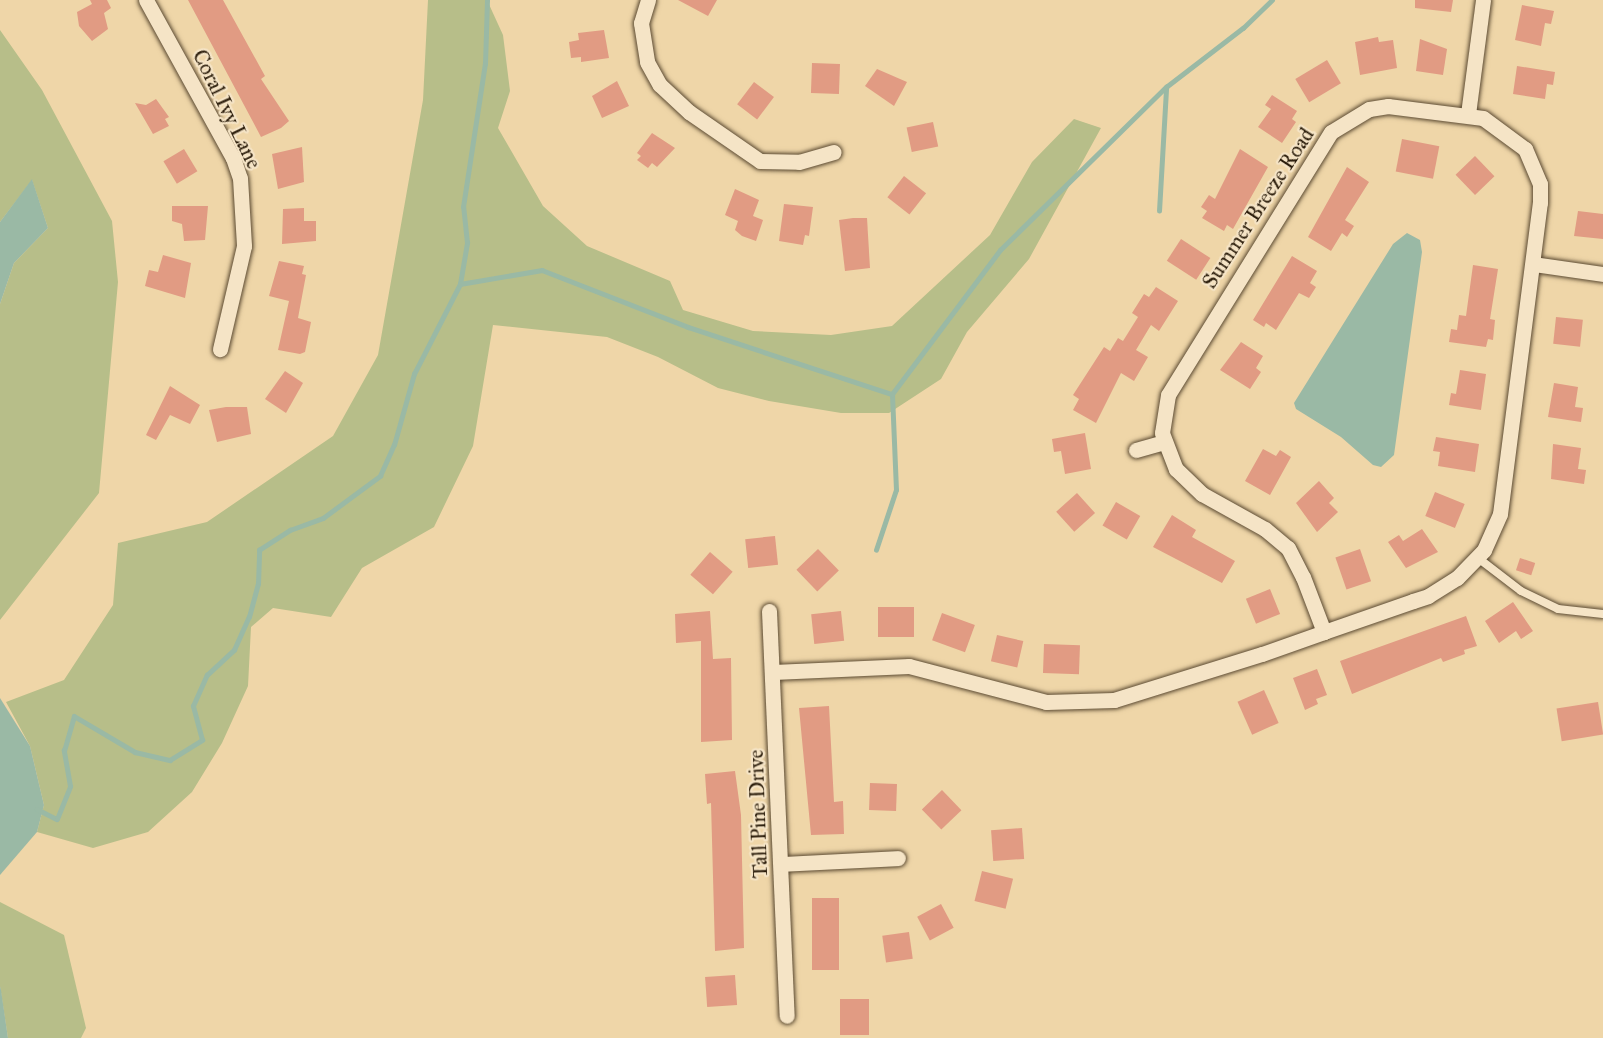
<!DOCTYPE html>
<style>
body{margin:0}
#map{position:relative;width:1603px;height:1038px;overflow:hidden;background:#efd6a8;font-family:"IM FELL Great Primer",serif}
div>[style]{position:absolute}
.green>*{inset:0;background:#b7be89}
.water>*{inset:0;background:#9ab9a5}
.stream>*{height:4.5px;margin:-2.25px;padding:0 2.25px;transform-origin:2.25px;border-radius:2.25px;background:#9ab9a5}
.building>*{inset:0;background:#e19b83;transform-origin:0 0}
.roads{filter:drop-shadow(0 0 2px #5b4a32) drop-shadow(0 0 2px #5b4a32)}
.service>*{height:8px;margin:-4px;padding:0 4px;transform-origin:4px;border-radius:4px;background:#f5e4c6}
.minor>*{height:15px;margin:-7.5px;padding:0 7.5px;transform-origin:7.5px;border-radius:7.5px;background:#f5e4c6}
span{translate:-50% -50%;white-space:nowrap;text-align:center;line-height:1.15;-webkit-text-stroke:4.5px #f5e4c6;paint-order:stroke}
.street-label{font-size:21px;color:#2a1c0a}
</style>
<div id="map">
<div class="green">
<i style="clip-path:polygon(428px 0,487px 0,503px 35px,510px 91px,498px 128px,543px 206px,587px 246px,670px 281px,683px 310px,753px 331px,831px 335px,892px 326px,990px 235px,1032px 162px,1074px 119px,1101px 128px,1029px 259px,967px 332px,941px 379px,889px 413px,841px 413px,769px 401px,718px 388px,658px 357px,607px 337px,493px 325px,473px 446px,434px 527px,362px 568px,331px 617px,273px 608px,251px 627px,248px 686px,222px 743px,192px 792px,148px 832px,93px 848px,37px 832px,44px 805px,30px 746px,6px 702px,64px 680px,113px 605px,118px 543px,207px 522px,333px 436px,378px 355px,423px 100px)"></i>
<i style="clip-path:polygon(0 30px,42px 90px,112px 221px,118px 282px,99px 493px,0 620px,0 304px,14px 263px,48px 228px,32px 180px,0 222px)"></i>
<i style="clip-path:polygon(0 902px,64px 935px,86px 1028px,81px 1038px,8px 1038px,0 986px)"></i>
</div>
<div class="water">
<i style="clip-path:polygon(32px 179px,48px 228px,14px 263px,0 304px,0 222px)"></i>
<i style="clip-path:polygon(1407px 233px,1420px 240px,1422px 252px,1394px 455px,1381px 467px,1373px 465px,1341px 437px,1296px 409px,1294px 403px,1393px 244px)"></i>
<i style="clip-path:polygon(0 698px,30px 746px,44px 805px,37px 832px,0 875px)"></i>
<i style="clip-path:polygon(0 986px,1px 990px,8px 1038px,0 1038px)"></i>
</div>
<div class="stream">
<i style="left:1159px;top:211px;width:123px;rotate:-86.7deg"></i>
<i style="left:460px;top:284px;width:42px;rotate:-80.3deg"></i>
<i style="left:467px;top:243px;width:36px;rotate:-96deg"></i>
<i style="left:463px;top:207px;width:145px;rotate:-81.3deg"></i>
<i style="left:485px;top:64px;width:64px;rotate:-88.2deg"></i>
<i style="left:876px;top:550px;width:63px;rotate:-71.6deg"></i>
<i style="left:896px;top:490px;width:96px;rotate:-92.4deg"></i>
<i style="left:892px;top:394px;width:180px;rotate:-53.1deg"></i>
<i style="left:1000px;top:250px;width:233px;rotate:-44.5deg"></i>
<i style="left:1166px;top:87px;width:97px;rotate:-37.5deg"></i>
<i style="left:1243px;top:28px;width:40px;rotate:-44deg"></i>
<i style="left:37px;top:809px;width:22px;rotate:27deg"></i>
<i style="left:57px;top:819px;width:35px;rotate:-68deg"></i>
<i style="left:70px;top:786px;width:36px;rotate:-100deg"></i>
<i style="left:64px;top:751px;width:36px;rotate:-74deg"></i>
<i style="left:74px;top:716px;width:71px;rotate:30.5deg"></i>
<i style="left:135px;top:752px;width:36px;rotate:13deg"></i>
<i style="left:170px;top:760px;width:38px;rotate:-32deg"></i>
<i style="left:202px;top:740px;width:35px;rotate:-105deg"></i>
<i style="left:193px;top:706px;width:34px;rotate:-66deg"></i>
<i style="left:207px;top:675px;width:37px;rotate:-43deg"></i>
<i style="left:234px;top:650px;width:36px;rotate:-66deg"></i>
<i style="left:249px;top:617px;width:34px;rotate:-75deg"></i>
<i style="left:258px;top:584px;width:34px;rotate:-88deg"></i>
<i style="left:259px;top:550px;width:37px;rotate:-33deg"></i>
<i style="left:290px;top:530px;width:35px;rotate:-20deg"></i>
<i style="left:323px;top:518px;width:71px;rotate:-36.4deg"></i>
<i style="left:380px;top:476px;width:34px;rotate:-66deg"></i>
<i style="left:394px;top:445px;width:74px;rotate:-74.3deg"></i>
<i style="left:414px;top:374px;width:101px;rotate:-62.9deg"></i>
<i style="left:460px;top:284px;width:83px;rotate:-9.7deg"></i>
<i style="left:542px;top:270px;width:157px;rotate:21.3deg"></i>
<i style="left:688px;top:327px;width:215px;rotate:18.2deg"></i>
</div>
<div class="building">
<i style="clip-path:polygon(90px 0,107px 0,111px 8px,104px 13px,108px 29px,92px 41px,79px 26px,77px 12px,92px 4px)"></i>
<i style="clip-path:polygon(188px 0,223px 0,265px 76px,261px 79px,289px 121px,281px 128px,261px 137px)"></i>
<i style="clip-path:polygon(678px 0,717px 0,708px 16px)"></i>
<i style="clip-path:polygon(1415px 0,1453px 0,1451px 12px,1415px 8px)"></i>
<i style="clip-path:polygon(1522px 5px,1554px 11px,1551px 24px,1545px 23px,1541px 46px,1515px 40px)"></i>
<i style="clip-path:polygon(604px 30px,609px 58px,581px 62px,581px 57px,571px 58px,569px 42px,579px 40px,578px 33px)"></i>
<i style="clip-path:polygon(1378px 37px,1379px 42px,1393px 40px,1397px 68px,1360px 75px,1355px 42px)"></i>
<i style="clip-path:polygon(1420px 39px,1447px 49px,1443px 75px,1416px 71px)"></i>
<i style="left:1327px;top:60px;width:27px;height:37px;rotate:59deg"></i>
<i style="left:812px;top:63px;width:28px;height:30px;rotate:2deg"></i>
<i style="clip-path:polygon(1517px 66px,1555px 72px,1553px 85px,1547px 84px,1545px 99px,1513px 94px)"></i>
<i style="clip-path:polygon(877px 69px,907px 82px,894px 106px,865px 86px)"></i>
<i style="clip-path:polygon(617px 81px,629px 106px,602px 118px,592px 96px)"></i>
<i style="left:754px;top:82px;width:25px;height:28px;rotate:37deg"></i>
<i style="clip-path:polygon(1272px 95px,1297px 111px,1292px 119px,1296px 122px,1282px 143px,1258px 127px,1271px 109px,1265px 105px)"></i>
<i style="clip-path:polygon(156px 99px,169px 117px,165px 119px,169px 126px,153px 134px,135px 103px,146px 105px)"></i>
<i style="left:933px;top:122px;width:25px;height:27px;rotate:78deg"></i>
<i style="clip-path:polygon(652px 133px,675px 148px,657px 167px,652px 163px,648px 168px,637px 160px,641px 156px,637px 153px)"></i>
<i style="left:1402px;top:139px;width:38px;height:33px;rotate:11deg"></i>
<i style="clip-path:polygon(302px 147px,304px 182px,278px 189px,272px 154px)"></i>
<i style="left:184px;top:149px;width:26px;height:24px;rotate:59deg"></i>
<i style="clip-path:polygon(1240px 149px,1268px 167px,1233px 229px,1227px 225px,1224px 231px,1202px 218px,1207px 211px,1201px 207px,1209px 195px,1215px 199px)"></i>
<i style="left:1475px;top:156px;width:28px;height:27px;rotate:46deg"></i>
<i style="clip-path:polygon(1347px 167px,1369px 182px,1345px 220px,1354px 226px,1347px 237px,1342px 233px,1331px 251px,1308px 237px)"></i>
<i style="left:904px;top:176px;width:28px;height:27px;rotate:38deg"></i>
<i style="clip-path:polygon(735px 189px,759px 200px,753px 216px,763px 220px,756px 241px,742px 236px,735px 230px,738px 221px,725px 215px)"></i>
<i style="clip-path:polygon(784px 204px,813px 207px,809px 236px,805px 235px,803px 245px,779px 241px)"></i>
<i style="clip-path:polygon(172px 206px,208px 206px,205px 240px,184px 241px,182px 224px,172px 221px)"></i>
<i style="clip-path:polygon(304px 208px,304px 221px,316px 221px,316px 241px,282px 244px,283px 209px)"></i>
<i style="clip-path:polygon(1578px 211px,1603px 214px,1603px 239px,1574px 236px)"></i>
<i style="clip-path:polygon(853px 218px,867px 218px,870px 268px,845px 271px,839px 220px)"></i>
<i style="left:1181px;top:239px;width:35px;height:26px;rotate:33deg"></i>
<i style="clip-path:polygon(163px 255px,191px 263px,185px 298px,145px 286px,149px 270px,158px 272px)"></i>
<i style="clip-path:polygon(1292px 256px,1317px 271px,1310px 283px,1316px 287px,1309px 298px,1299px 293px,1276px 330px,1266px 323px,1264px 327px,1253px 320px)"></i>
<i style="clip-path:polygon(279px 261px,304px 266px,302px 274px,306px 275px,298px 318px,311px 322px,305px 352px,300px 354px,278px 350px,289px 301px,269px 296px)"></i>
<i style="clip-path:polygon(1473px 265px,1498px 269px,1490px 319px,1495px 320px,1493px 340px,1488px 339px,1486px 347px,1449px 342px,1451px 329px,1457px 330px,1459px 315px,1466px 316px)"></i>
<i style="clip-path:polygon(1156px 287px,1178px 301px,1159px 331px,1151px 325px,1136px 350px,1148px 357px,1134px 381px,1121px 373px,1096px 423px,1073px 410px,1079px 399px,1073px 395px,1104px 347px,1110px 351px,1118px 338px,1123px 341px,1138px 317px,1132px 313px,1144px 294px,1149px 297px)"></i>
<i style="left:1556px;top:317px;width:27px;height:27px;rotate:6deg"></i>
<i style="clip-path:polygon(1241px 342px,1263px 356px,1256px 368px,1261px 372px,1250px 389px,1220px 370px)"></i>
<i style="clip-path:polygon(1460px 370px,1486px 374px,1481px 410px,1449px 405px,1451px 393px,1456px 394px)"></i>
<i style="clip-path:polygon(285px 371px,303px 383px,286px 413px,265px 399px)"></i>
<i style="clip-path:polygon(1554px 383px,1578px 387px,1575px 407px,1583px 408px,1581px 422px,1548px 417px)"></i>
<i style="clip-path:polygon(170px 386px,200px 405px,190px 424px,170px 415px,156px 440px,146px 435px)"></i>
<i style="clip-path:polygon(226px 407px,247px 407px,251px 434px,217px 442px,209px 410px)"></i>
<i style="clip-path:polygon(1085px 433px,1091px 469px,1065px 474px,1061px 451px,1054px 452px,1052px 439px)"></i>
<i style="clip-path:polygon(1436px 437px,1479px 444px,1475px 472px,1438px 466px,1440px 452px,1433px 451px)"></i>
<i style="clip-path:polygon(1553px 444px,1581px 448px,1578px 469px,1586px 470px,1584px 484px,1551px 479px)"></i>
<i style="clip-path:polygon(1263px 449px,1276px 456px,1280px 450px,1291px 457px,1270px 495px,1245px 481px)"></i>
<i style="clip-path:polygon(1319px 481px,1334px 498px,1329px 503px,1338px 512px,1317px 532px,1296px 503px)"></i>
<i style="left:1435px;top:492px;width:32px;height:26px;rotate:22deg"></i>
<i style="left:1077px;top:493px;width:27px;height:28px;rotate:48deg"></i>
<i style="left:1116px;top:502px;width:28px;height:27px;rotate:30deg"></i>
<i style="clip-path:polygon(1172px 515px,1196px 530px,1192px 537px,1235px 561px,1222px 583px,1153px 547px)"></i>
<i style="clip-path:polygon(1422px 529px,1438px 552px,1406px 568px,1388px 542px,1399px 535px,1403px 541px)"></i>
<i style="left:775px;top:536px;width:29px;height:30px;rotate:84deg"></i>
<i style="left:818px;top:549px;width:30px;height:30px;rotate:46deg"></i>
<i style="left:1360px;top:549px;width:34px;height:26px;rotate:71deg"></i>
<i style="left:710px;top:552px;width:30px;height:30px;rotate:41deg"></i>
<i style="left:1520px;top:558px;width:16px;height:13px;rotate:18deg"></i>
<i style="left:1270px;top:589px;width:27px;height:26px;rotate:68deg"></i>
<i style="clip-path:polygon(1513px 602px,1533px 631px,1521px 639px,1516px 631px,1499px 643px,1485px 621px)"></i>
<i style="left:914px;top:607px;width:30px;height:36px;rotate:90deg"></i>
<i style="clip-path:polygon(710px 611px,713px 659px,731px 658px,732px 740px,701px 742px,701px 641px,676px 643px,675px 614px)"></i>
<i style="left:841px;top:611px;width:30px;height:30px;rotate:84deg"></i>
<i style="left:942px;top:613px;width:35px;height:29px;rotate:20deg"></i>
<i style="clip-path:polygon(1466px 616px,1477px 646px,1464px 650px,1465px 654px,1443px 662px,1441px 658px,1352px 694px,1340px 661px)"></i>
<i style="left:997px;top:635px;width:27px;height:27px;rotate:13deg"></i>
<i style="left:1044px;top:644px;width:36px;height:29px;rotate:2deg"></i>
<i style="clip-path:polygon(1317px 669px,1327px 695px,1316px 699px,1318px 704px,1305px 710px,1293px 678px)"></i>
<i style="left:1264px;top:690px;width:36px;height:29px;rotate:66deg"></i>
<i style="left:1598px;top:702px;width:33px;height:42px;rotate:81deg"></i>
<i style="clip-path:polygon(829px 706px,834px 802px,843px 801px,844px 834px,811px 835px,799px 708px)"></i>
<i style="clip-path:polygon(735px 771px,741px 815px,744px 948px,715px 951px,711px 803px,707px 804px,705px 774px)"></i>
<i style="left:870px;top:783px;width:27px;height:27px;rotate:2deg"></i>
<i style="left:942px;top:790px;width:28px;height:28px;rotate:46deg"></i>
<i style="left:1022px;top:828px;width:31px;height:31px;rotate:86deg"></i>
<i style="left:982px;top:871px;width:32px;height:31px;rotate:14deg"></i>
<i style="left:812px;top:898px;width:27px;height:72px"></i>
<i style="left:941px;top:904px;width:27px;height:27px;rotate:62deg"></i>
<i style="left:909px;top:932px;width:27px;height:27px;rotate:82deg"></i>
<i style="left:735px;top:975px;width:30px;height:30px;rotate:86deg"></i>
<i style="left:840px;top:999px;width:29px;height:36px"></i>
</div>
<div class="roads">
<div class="service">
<i style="left:1478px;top:558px;width:54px;rotate:37.5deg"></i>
<i style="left:1521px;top:591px;width:41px;rotate:25.9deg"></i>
<i style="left:1558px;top:609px;width:45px;rotate:6.3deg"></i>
</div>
<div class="minor">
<i style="left:146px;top:0;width:180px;rotate:61.2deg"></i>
<i style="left:233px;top:158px;width:21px;rotate:71deg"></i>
<i style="left:240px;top:178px;width:68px;rotate:86.6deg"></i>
<i style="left:244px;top:246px;width:106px;rotate:103.1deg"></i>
<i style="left:648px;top:0;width:24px;rotate:107deg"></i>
<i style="left:641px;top:23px;width:39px;rotate:81deg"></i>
<i style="left:647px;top:62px;width:26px;rotate:61deg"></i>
<i style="left:660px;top:85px;width:40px;rotate:43deg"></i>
<i style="left:689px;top:112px;width:86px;rotate:34.6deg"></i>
<i style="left:760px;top:161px;width:39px;rotate:1deg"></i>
<i style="left:799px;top:162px;width:36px;rotate:-16deg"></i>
<i style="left:1468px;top:114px;width:115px;rotate:-82.5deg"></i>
<i style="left:1533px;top:264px;width:71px;rotate:8.1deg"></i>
<i style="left:1136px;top:450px;width:29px;rotate:-16deg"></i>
<i style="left:769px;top:611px;width:405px;rotate:87.5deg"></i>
<i style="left:773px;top:672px;width:136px;rotate:-2.5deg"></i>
<i style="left:909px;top:666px;width:142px;rotate:14.7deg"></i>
<i style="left:1046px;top:702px;width:68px;rotate:-1.7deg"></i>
<i style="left:1114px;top:700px;width:155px;rotate:-17.3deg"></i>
<i style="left:1262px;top:654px;width:66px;rotate:-19.5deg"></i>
<i style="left:1324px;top:632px;width:94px;rotate:-19.2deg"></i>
<i style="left:1413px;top:601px;width:16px;rotate:-18deg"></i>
<i style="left:1428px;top:596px;width:34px;rotate:-32deg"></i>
<i style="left:1457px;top:578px;width:39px;rotate:-46deg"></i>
<i style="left:1484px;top:550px;width:39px;rotate:-66deg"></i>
<i style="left:1500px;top:514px;width:314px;rotate:-82.7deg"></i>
<i style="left:1540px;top:203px;width:19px;rotate:-90deg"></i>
<i style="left:1540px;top:184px;width:38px;rotate:-113deg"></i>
<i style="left:1525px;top:149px;width:52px;rotate:-143.6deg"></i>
<i style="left:1483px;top:118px;width:96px;rotate:-172.8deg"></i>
<i style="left:1388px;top:106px;width:19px;rotate:171deg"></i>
<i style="left:1369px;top:109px;width:44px;rotate:148.8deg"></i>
<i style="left:1331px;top:132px;width:309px;rotate:121.8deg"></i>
<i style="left:1168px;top:395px;width:38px;rotate:99deg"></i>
<i style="left:1162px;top:433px;width:39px;rotate:69deg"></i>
<i style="left:1176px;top:469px;width:36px;rotate:44deg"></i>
<i style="left:1202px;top:494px;width:72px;rotate:29.1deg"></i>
<i style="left:1265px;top:529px;width:30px;rotate:40deg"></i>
<i style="left:1288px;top:548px;width:33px;rotate:63deg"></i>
<i style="left:1303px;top:577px;width:59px;rotate:69.1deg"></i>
<i style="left:781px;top:864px;width:117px;rotate:-2.9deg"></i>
</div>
</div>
<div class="street-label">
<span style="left:227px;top:109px;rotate:64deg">Coral Ivy Lane</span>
<span style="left:1258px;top:208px;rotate:-57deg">Summer Breeze Road</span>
<span style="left:758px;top:814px;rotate:-92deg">Tall Pine Drive</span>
</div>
</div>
